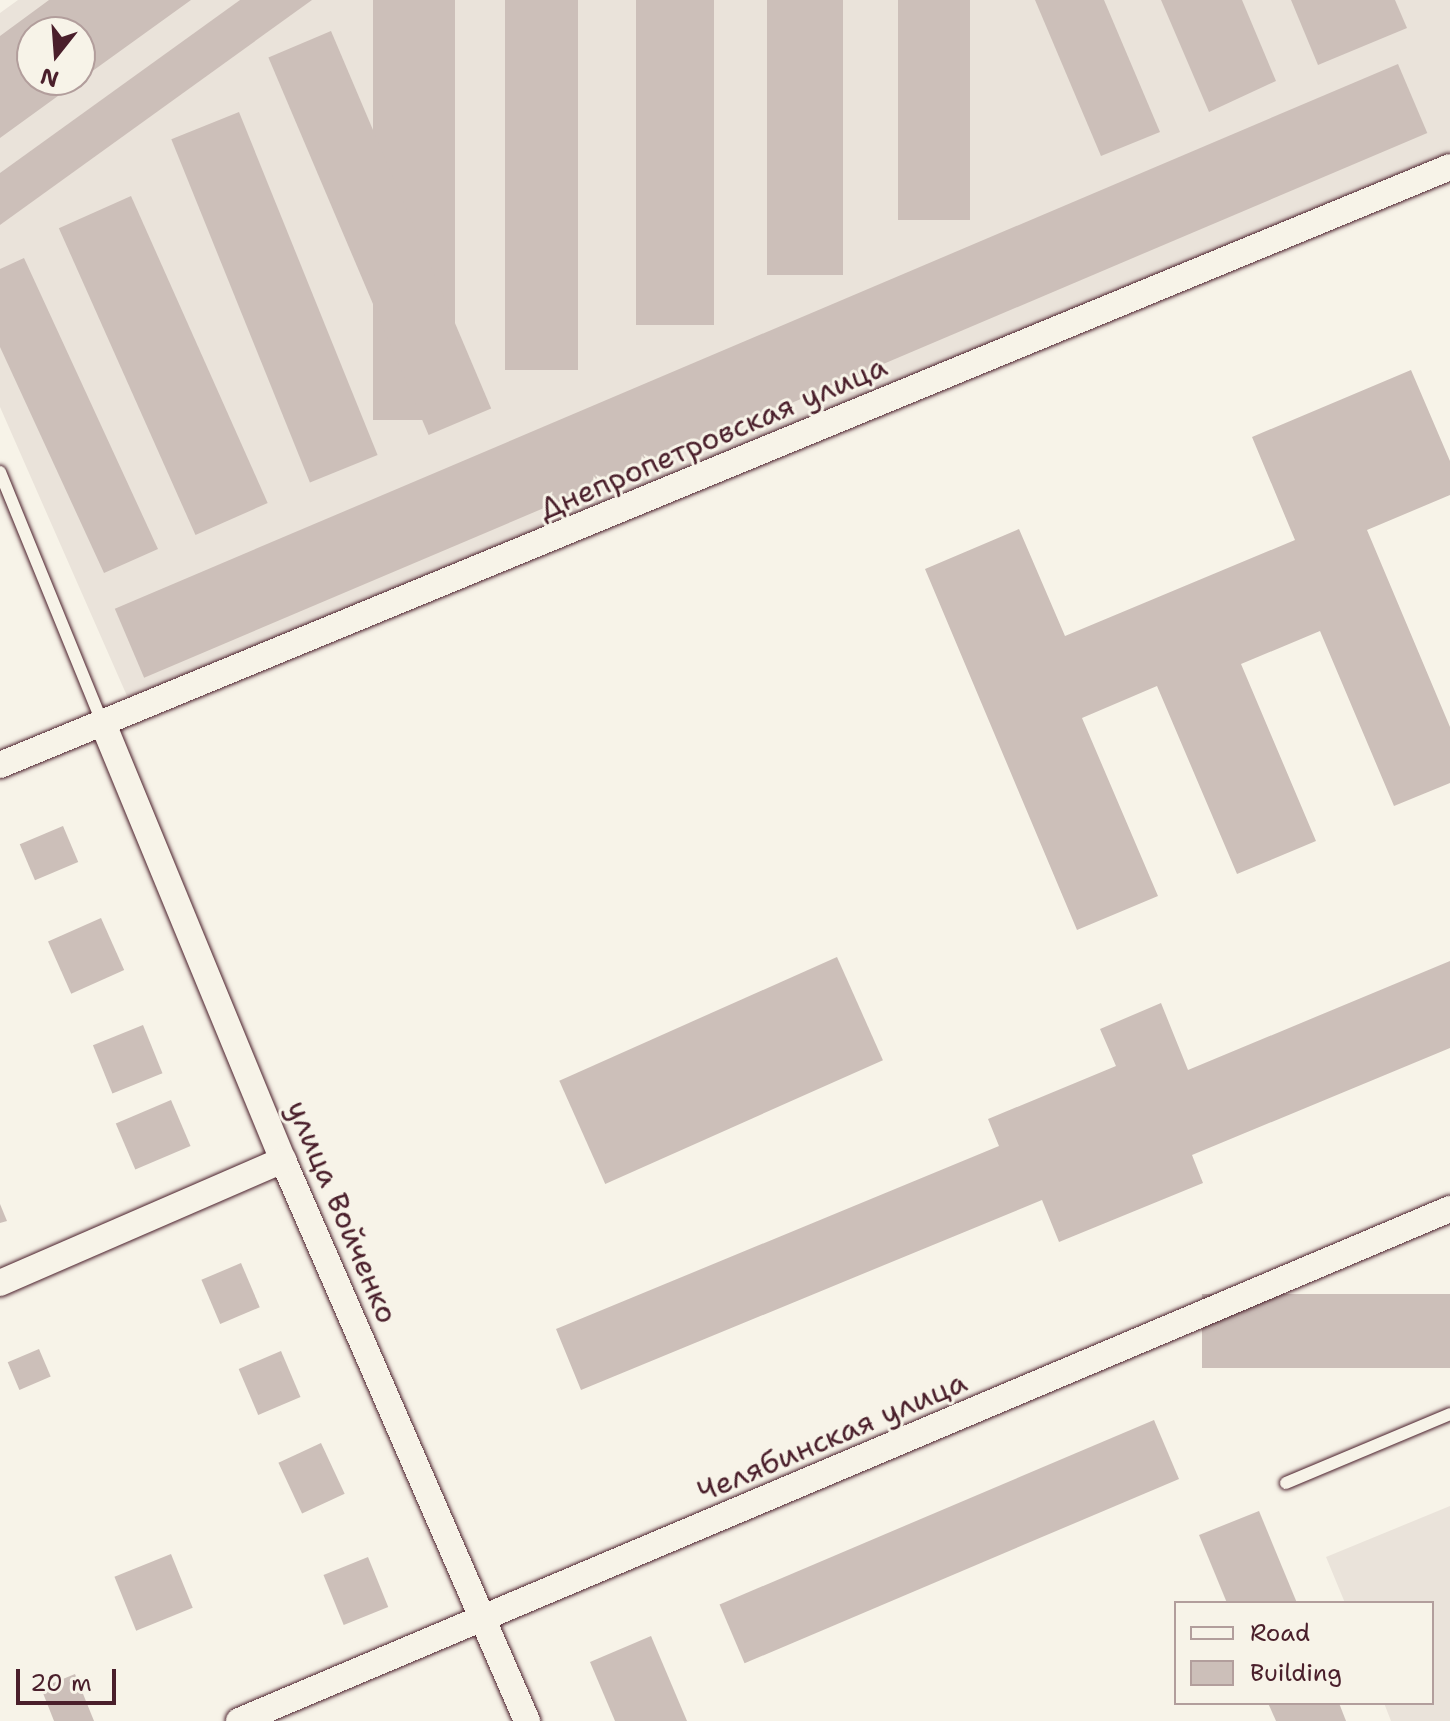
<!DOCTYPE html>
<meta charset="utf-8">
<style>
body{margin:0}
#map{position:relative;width:1450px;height:1721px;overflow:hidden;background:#f7f3e8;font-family:"Shantell Sans",sans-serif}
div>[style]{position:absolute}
.built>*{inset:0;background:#eae3da}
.building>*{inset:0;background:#ccbfb9;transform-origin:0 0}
.roads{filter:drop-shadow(0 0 2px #4a1f2b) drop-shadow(0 0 2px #4a1f2b)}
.service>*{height:12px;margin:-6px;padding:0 6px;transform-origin:6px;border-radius:6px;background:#f7f3e8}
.minor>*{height:26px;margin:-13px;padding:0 13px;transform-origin:13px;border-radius:13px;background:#f7f3e8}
span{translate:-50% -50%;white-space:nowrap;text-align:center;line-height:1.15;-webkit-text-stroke:6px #f7f3e8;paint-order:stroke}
.street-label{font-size:30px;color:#4a1f2b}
.legend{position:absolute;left:1174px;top:1601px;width:260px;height:104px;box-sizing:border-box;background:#f7f3e8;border:2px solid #b29e9c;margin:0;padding:10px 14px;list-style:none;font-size:24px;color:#4a1f2b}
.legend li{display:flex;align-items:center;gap:16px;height:40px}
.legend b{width:40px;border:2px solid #b29e9c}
.north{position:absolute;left:16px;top:16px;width:80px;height:80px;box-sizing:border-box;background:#f7f3e8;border:2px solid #b29e9c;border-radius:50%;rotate:197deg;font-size:22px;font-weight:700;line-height:32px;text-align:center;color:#4a1f2b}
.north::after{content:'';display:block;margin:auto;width:28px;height:36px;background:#4a1f2b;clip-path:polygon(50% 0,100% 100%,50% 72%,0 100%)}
.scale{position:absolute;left:16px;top:1669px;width:100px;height:36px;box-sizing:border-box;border:4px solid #4a1f2b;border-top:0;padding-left:10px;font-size:24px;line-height:28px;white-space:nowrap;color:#4a1f2b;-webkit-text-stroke:6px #f7f3e8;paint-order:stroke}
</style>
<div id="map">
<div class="built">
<i style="clip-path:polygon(evenodd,18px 0,1450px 0,1450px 152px,131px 705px,0 407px,0 13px,18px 0,32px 32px,80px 32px,80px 80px,32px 80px,32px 32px)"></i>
<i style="clip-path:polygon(1450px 1506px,1450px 1721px,1391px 1721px,1384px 1703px,1432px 1703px,1432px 1603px,1345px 1603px,1326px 1557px)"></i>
</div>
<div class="building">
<i style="clip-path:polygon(49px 0,191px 0,80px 80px,80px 32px,32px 32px,32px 80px,80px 80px,0 138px,0 36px)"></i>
<i style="clip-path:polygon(240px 0,312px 0,0 225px,0 173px)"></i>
<i style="left:373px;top:0;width:82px;height:420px"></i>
<i style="left:505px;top:0;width:73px;height:370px"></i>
<i style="left:636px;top:0;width:78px;height:325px"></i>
<i style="left:767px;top:0;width:76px;height:275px"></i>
<i style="left:898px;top:0;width:72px;height:220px"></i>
<i style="clip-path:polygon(1035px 0,1104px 0,1160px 132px,1101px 156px)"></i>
<i style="clip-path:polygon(1161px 0,1242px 0,1276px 81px,1209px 112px)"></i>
<i style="clip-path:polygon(1291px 0,1395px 0,1407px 28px,1318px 65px)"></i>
<i style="left:331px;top:31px;width:410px;height:68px;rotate:67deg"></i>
<i style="left:1398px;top:64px;width:75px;height:1394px;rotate:67deg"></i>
<i style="left:239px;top:112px;width:370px;height:73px;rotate:68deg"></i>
<i style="left:131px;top:196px;width:336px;height:79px;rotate:66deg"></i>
<i style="clip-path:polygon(24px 258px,158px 549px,104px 573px,0 347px,0 269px)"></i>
<i style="clip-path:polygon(1411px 370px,1450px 461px,1450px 495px,1367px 530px,1450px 727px,1450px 783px,1394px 806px,1320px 631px,1241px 664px,1316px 841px,1237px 874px,1157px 686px,1082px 718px,1158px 896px,1077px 930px,925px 569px,1019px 529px,1065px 636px,1295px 540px,1252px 437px)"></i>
<i style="left:63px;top:826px;width:39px;height:47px;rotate:67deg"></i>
<i style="left:101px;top:918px;width:57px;height:58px;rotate:66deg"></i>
<i style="left:837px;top:957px;width:113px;height:304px;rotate:66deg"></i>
<i style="clip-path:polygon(1450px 961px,1450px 1048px,1192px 1155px,1203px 1183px,1059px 1242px,1042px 1200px,581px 1390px,556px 1329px,999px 1146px,988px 1119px,1116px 1066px,1100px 1029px,1161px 1003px,1188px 1070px)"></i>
<i style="left:143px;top:1025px;width:52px;height:54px;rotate:68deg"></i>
<i style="left:171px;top:1100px;width:50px;height:60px;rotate:67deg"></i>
<i style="clip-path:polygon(0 1204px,7px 1221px,0 1223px)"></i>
<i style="left:241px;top:1263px;width:48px;height:43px;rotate:67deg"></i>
<i style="left:1450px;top:1294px;width:74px;height:248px;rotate:90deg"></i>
<i style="left:39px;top:1349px;width:30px;height:34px;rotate:67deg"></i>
<i style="left:281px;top:1351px;width:50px;height:46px;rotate:67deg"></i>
<i style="left:1154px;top:1420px;width:64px;height:472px;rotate:67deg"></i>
<i style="left:321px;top:1443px;width:56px;height:47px;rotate:65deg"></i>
<i style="clip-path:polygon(1259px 1511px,1297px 1603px,1227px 1603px,1199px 1535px)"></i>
<i style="left:171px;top:1554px;width:58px;height:61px;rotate:68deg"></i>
<i style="left:368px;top:1557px;width:54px;height:48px;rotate:68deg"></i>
<i style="clip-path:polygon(651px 1636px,687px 1721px,615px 1721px,590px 1662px)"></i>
<i style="clip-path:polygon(75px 1674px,94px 1721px,54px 1721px,41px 1688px)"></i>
<i style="clip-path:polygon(1268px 1703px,1339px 1703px,1346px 1721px,1276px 1721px)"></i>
</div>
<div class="roads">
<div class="service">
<i style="left:0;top:472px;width:273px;rotate:67.8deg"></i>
<i style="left:1286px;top:1483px;width:178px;rotate:-22.8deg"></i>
</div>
<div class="minor">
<i style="left:104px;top:726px;width:469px;rotate:67.6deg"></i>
<i style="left:283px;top:1160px;width:612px;rotate:66.49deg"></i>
<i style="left:0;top:765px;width:1568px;rotate:-22.41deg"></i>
<i style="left:0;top:1283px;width:309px;rotate:-23.5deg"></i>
<i style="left:239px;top:1721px;width:1315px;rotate:-22.92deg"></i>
</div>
</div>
<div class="street-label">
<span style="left:713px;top:438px;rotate:-23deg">Днепропетровская улица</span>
<span style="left:342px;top:1212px;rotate:67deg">улица Войченко</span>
<span style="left:832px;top:1437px;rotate:-23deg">Челябинская улица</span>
</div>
<ul class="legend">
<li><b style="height:10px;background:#f7f3e8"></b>Road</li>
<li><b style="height:22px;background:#ccbfb9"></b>Building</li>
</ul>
<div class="north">N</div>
<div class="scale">20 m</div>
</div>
